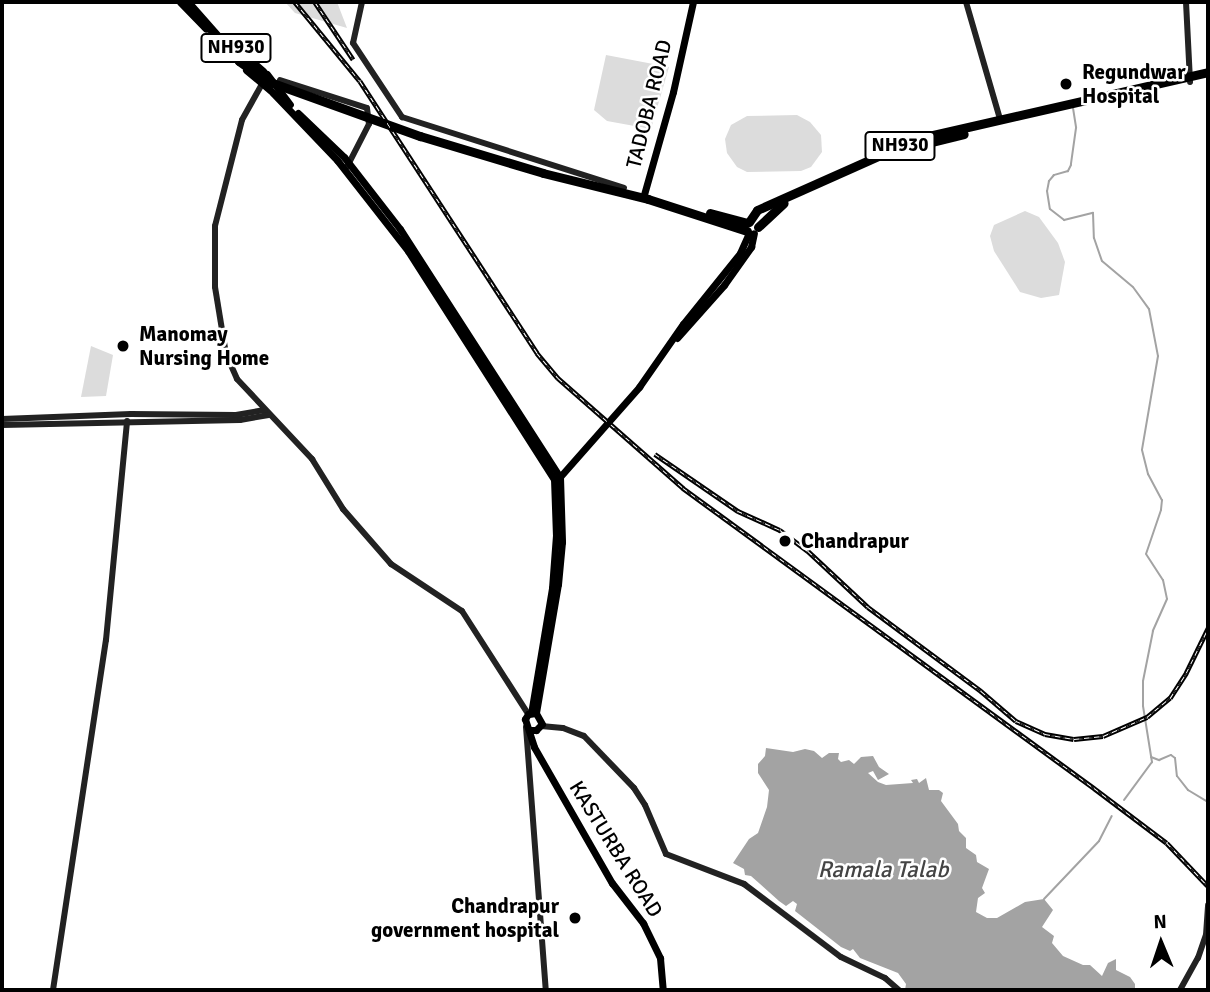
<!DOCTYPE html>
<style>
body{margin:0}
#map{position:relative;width:1210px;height:992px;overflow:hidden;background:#fff;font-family:Signika,sans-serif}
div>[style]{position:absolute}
.green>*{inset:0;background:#dcdcdc}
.water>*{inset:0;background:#a3a3a3}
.stream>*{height:2px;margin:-1px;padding:0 1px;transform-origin:1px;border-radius:1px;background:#a3a3a3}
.secondary>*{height:6px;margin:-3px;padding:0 3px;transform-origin:3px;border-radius:3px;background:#222}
.primary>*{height:7px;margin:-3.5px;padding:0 3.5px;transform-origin:3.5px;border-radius:3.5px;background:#000}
.highway>*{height:9px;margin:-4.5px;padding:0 4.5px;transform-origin:4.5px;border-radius:4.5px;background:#000}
.rail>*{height:4.5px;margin-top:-2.25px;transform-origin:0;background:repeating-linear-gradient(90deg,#fff 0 5px,#000 0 10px);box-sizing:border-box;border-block:2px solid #000}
.dots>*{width:19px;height:19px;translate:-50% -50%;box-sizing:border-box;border:4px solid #fff;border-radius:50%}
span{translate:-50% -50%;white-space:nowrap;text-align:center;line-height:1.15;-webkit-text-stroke:5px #fff;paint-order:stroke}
.shield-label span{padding:2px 5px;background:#fff;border:2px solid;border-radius:5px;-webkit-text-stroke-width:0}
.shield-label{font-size:19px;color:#000;font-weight:700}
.poi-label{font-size:21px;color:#000;font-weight:700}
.left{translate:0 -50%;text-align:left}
.right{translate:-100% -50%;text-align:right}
.street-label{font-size:21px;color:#000}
.water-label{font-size:23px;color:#444;font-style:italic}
.frame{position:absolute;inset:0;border:4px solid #000;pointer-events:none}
.north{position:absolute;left:1126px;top:908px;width:70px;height:70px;-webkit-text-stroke:5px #fff;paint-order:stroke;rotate:358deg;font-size:19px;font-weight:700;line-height:28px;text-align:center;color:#000}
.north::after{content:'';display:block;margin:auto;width:24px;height:32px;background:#000;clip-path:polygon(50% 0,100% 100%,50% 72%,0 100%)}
</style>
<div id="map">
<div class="green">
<i style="clip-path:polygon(285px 2px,337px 2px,347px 28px,295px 13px)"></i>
<i style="clip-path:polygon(606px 55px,669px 67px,651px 129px,607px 121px,594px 110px)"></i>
<i style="clip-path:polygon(797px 115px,810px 122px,821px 135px,822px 152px,811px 167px,801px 171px,747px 172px,737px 167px,727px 153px,725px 139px,731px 125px,747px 116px)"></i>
<i style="clip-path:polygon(1025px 211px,1039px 217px,1058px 243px,1065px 262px,1059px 295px,1041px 298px,1020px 292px,994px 251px,990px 236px,994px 225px)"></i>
<i style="clip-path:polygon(91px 346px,113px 355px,106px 396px,81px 397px)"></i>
</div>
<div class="water">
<i style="clip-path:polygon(766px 748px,793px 752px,805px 749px,814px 751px,822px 758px,829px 753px,839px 753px,838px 759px,841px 762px,849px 760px,854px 764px,861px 757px,873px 756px,879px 767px,889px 774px,878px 780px,873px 771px,868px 773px,878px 782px,886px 785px,913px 783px,911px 780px,917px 779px,919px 783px,926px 778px,929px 790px,939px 790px,943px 793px,941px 801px,958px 824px,959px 831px,966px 838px,966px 848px,976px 855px,977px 862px,989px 869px,982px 888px,985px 893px,978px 898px,976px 912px,987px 918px,997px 918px,1025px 902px,1044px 899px,1053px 910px,1042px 927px,1054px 936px,1052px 943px,1063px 956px,1083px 965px,1090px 965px,1102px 976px,1108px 963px,1116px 959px,1116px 970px,1130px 977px,1135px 984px,1135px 990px,905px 990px,906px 984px,898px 973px,860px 958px,853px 949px,850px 951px,841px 947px,795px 911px,797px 904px,793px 901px,786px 906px,779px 901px,751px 876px,745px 875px,744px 869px,733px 863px,749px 839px,758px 833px,767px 807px,769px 790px,758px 773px,758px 764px,765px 756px)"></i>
</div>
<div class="stream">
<i style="left:1073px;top:108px;width:20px;rotate:81deg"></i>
<i style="left:1076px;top:128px;width:37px;rotate:98deg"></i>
<i style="left:1071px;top:165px;width:7px;rotate:117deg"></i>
<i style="left:1068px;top:171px;width:15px;rotate:164deg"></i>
<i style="left:1054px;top:175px;width:8px;rotate:130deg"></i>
<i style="left:1049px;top:181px;width:10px;rotate:101deg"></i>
<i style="left:1047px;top:191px;width:18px;rotate:81deg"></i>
<i style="left:1050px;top:209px;width:18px;rotate:38deg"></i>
<i style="left:1064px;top:220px;width:30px;rotate:-14deg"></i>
<i style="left:1093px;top:213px;width:25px;rotate:88deg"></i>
<i style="left:1094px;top:238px;width:24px;rotate:71deg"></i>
<i style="left:1102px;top:261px;width:40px;rotate:40deg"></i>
<i style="left:1133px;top:287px;width:27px;rotate:54deg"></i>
<i style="left:1149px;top:309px;width:48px;rotate:79.2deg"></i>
<i style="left:1158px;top:356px;width:95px;rotate:99.7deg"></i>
<i style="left:1142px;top:450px;width:25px;rotate:76deg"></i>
<i style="left:1148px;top:474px;width:30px;rotate:62deg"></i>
<i style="left:1162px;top:500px;width:10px;rotate:96deg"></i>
<i style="left:1161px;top:510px;width:46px;rotate:108.8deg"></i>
<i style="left:1146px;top:554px;width:31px;rotate:57deg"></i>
<i style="left:1163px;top:580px;width:19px;rotate:78deg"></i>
<i style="left:1167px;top:599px;width:35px;rotate:114deg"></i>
<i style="left:1153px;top:631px;width:51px;rotate:101.3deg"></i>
<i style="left:1143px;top:681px;width:25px;rotate:90deg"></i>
<i style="left:1143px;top:706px;width:57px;rotate:80.9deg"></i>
<i style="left:1152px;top:762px;width:47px;rotate:126.4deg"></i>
<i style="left:1151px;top:757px;width:9px;rotate:21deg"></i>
<i style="left:1159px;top:760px;width:13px;rotate:-23deg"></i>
<i style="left:1171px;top:755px;width:5px;rotate:37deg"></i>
<i style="left:1175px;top:758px;width:18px;rotate:84deg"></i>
<i style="left:1177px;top:776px;width:18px;rotate:52deg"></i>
<i style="left:1188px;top:790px;width:23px;rotate:31deg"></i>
<i style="left:1044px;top:899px;width:80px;rotate:-46.5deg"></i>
<i style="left:1099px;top:841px;width:28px;rotate:-63deg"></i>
</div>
<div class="secondary">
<i style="left:362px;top:2px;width:42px;rotate:102.4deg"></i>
<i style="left:353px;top:43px;width:89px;rotate:56.5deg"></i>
<i style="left:402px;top:117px;width:233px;rotate:17.7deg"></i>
<i style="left:966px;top:2px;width:122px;rotate:73.8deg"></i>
<i style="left:1186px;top:2px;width:80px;rotate:87.1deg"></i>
<i style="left:280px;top:80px;width:91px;rotate:17.8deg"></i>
<i style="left:367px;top:108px;width:16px;rotate:83deg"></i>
<i style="left:369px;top:124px;width:48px;rotate:117.1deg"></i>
<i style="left:262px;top:84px;width:41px;rotate:119.1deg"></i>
<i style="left:242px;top:120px;width:109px;rotate:104.3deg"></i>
<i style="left:215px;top:226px;width:61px;rotate:90deg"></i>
<i style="left:215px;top:287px;width:68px;rotate:80.7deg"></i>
<i style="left:226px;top:354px;width:27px;rotate:66deg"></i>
<i style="left:237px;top:379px;width:110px;rotate:46.8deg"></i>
<i style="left:312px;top:459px;width:59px;rotate:58.2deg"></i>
<i style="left:343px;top:509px;width:73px;rotate:48.9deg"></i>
<i style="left:391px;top:564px;width:85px;rotate:33.5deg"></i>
<i style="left:462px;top:611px;width:122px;rotate:57.3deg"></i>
<i style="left:2px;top:419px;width:129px;rotate:-2.2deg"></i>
<i style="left:131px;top:414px;width:105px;rotate:0.5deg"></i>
<i style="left:236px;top:415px;width:29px;rotate:-10deg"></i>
<i style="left:2px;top:425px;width:238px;rotate:-1.2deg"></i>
<i style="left:240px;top:420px;width:29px;rotate:-10deg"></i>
<i style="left:541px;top:726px;width:22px;rotate:5deg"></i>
<i style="left:563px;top:728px;width:22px;rotate:21deg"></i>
<i style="left:584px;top:736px;width:72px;rotate:46.1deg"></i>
<i style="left:634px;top:788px;width:20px;rotate:57deg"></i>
<i style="left:645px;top:805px;width:53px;rotate:66.8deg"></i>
<i style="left:666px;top:854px;width:84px;rotate:21deg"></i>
<i style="left:744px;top:884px;width:121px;rotate:37deg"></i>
<i style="left:841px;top:957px;width:49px;rotate:25.5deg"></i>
<i style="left:885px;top:978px;width:18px;rotate:41deg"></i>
<i style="left:526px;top:727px;width:264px;rotate:85.7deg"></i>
<i style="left:53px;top:990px;width:354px;rotate:-81.4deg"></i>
<i style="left:106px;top:640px;width:220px;rotate:-84.5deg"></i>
<i style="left:1180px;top:990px;width:37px;rotate:-61deg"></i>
<i style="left:1198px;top:958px;width:24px;rotate:-71deg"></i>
<i style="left:1206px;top:935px;width:30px;rotate:-86deg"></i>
</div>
<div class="primary">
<i style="left:180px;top:2px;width:37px;rotate:46deg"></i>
<i style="left:246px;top:70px;width:35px;rotate:40deg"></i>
<i style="left:273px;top:93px;width:93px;rotate:46.3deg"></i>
<i style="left:337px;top:160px;width:115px;rotate:52deg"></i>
<i style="left:408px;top:251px;width:271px;rotate:57.4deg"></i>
<i style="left:554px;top:479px;width:56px;rotate:88deg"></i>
<i style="left:556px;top:535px;width:53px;rotate:94.3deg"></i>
<i style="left:552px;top:588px;width:127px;rotate:99.5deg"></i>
<i style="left:267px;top:74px;width:38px;rotate:53deg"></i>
<i style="left:298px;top:113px;width:64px;rotate:43.7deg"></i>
<i style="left:344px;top:157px;width:91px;rotate:52.1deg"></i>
<i style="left:400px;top:229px;width:295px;rotate:57.2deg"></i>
<i style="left:560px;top:477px;width:65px;rotate:88.2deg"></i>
<i style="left:562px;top:542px;width:42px;rotate:95.4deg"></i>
<i style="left:558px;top:584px;width:131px;rotate:99.7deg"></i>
<i style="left:643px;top:198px;width:110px;rotate:-74.2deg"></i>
<i style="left:673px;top:92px;width:92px;rotate:-77.5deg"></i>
<i style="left:677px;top:338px;width:71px;rotate:-48.4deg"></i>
<i style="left:724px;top:285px;width:47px;rotate:-54.6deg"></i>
<i style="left:751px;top:247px;width:14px;rotate:-78deg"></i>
<i style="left:558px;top:479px;width:123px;rotate:-48.6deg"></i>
<i style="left:639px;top:387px;width:77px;rotate:-55.1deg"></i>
<i style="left:683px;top:324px;width:91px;rotate:-51.2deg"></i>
<i style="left:740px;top:253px;width:22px;rotate:-66deg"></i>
<i style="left:530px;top:730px;width:6px"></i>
<i style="left:536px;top:730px;width:8px;rotate:-45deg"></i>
<i style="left:542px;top:724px;width:13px;rotate:-119deg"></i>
<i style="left:536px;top:713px;width:8px;rotate:173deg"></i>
<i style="left:528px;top:714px;width:6px;rotate:121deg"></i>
<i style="left:525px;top:719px;width:29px;rotate:72deg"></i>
<i style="left:534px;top:747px;width:157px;rotate:60.2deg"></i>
<i style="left:612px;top:883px;width:51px;rotate:52.2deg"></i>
<i style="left:643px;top:923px;width:39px;rotate:64deg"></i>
<i style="left:660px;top:958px;width:32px;rotate:85deg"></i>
</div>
<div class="highway">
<i style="left:187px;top:2px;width:79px;rotate:48.6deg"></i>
<i style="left:239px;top:61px;width:34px;rotate:36deg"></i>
<i style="left:267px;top:81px;width:163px;rotate:19.8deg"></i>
<i style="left:420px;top:136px;width:128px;rotate:16.7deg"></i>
<i style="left:543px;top:173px;width:108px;rotate:13.9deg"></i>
<i style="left:648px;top:199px;width:104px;rotate:17.9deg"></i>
<i style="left:234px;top:47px;width:38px;rotate:41deg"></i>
<i style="left:920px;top:145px;width:45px;rotate:-14deg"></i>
<i style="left:710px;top:213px;width:38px;rotate:15deg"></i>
<i style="left:749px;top:222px;width:14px;rotate:-56deg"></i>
<i style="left:757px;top:210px;width:152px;rotate:-24deg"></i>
<i style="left:896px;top:148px;width:39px;rotate:-19deg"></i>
<i style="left:933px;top:135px;width:282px;rotate:-12.9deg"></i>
<i style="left:758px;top:227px;width:35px;rotate:-43deg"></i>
</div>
<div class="rail">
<i style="left:295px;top:2px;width:102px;rotate:50.6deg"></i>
<i style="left:360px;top:81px;width:325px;rotate:56.9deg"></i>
<i style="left:537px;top:353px;width:33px;rotate:50deg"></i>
<i style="left:558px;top:378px;width:167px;rotate:41.3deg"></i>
<i style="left:683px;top:488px;width:509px;rotate:36.13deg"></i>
<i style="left:1094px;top:788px;width:91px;rotate:37deg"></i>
<i style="left:1167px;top:843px;width:59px;rotate:46.4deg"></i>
<i style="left:315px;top:2px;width:69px;rotate:56.3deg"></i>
<i style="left:655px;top:454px;width:101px;rotate:34.5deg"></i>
<i style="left:738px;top:511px;width:46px;rotate:24.3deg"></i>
<i style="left:780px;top:530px;width:35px;rotate:37deg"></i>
<i style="left:808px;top:551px;width:82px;rotate:43deg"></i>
<i style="left:868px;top:607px;width:141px;rotate:36.6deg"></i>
<i style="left:981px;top:691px;width:46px;rotate:40.6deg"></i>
<i style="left:1016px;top:721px;width:32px;rotate:24deg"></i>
<i style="left:1045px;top:734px;width:29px;rotate:10deg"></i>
<i style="left:1074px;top:739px;width:29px;rotate:-6deg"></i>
<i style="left:1103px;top:736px;width:48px;rotate:-23.4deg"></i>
<i style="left:1147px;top:717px;width:30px;rotate:-40deg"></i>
<i style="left:1170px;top:698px;width:30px;rotate:-57deg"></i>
<i style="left:1186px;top:673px;width:50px;rotate:-63.9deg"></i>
</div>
<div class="dots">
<i style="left:1066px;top:84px;background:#000"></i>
<i style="left:123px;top:346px;background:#000"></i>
<i style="left:785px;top:541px;background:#000"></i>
<i style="left:575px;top:918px;background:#000"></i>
</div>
<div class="shield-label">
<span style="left:236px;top:48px">NH930</span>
<span style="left:900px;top:146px">NH930</span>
</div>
<div class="poi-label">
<span class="left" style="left:1082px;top:84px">Regundwar<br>Hospital</span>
<span class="left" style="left:139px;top:346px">Manomay<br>Nursing Home</span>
<span class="left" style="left:801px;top:541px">Chandrapur</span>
<span class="right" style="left:559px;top:918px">Chandrapur<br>government hospital</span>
</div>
<div class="street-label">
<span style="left:649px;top:104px;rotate:-76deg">TADOBA ROAD</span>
<span style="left:616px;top:849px;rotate:58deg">KASTURBA ROAD</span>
</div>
<div class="water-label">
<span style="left:883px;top:870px">Ramala Talab</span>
</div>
<div class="frame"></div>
<div class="north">N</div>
</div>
